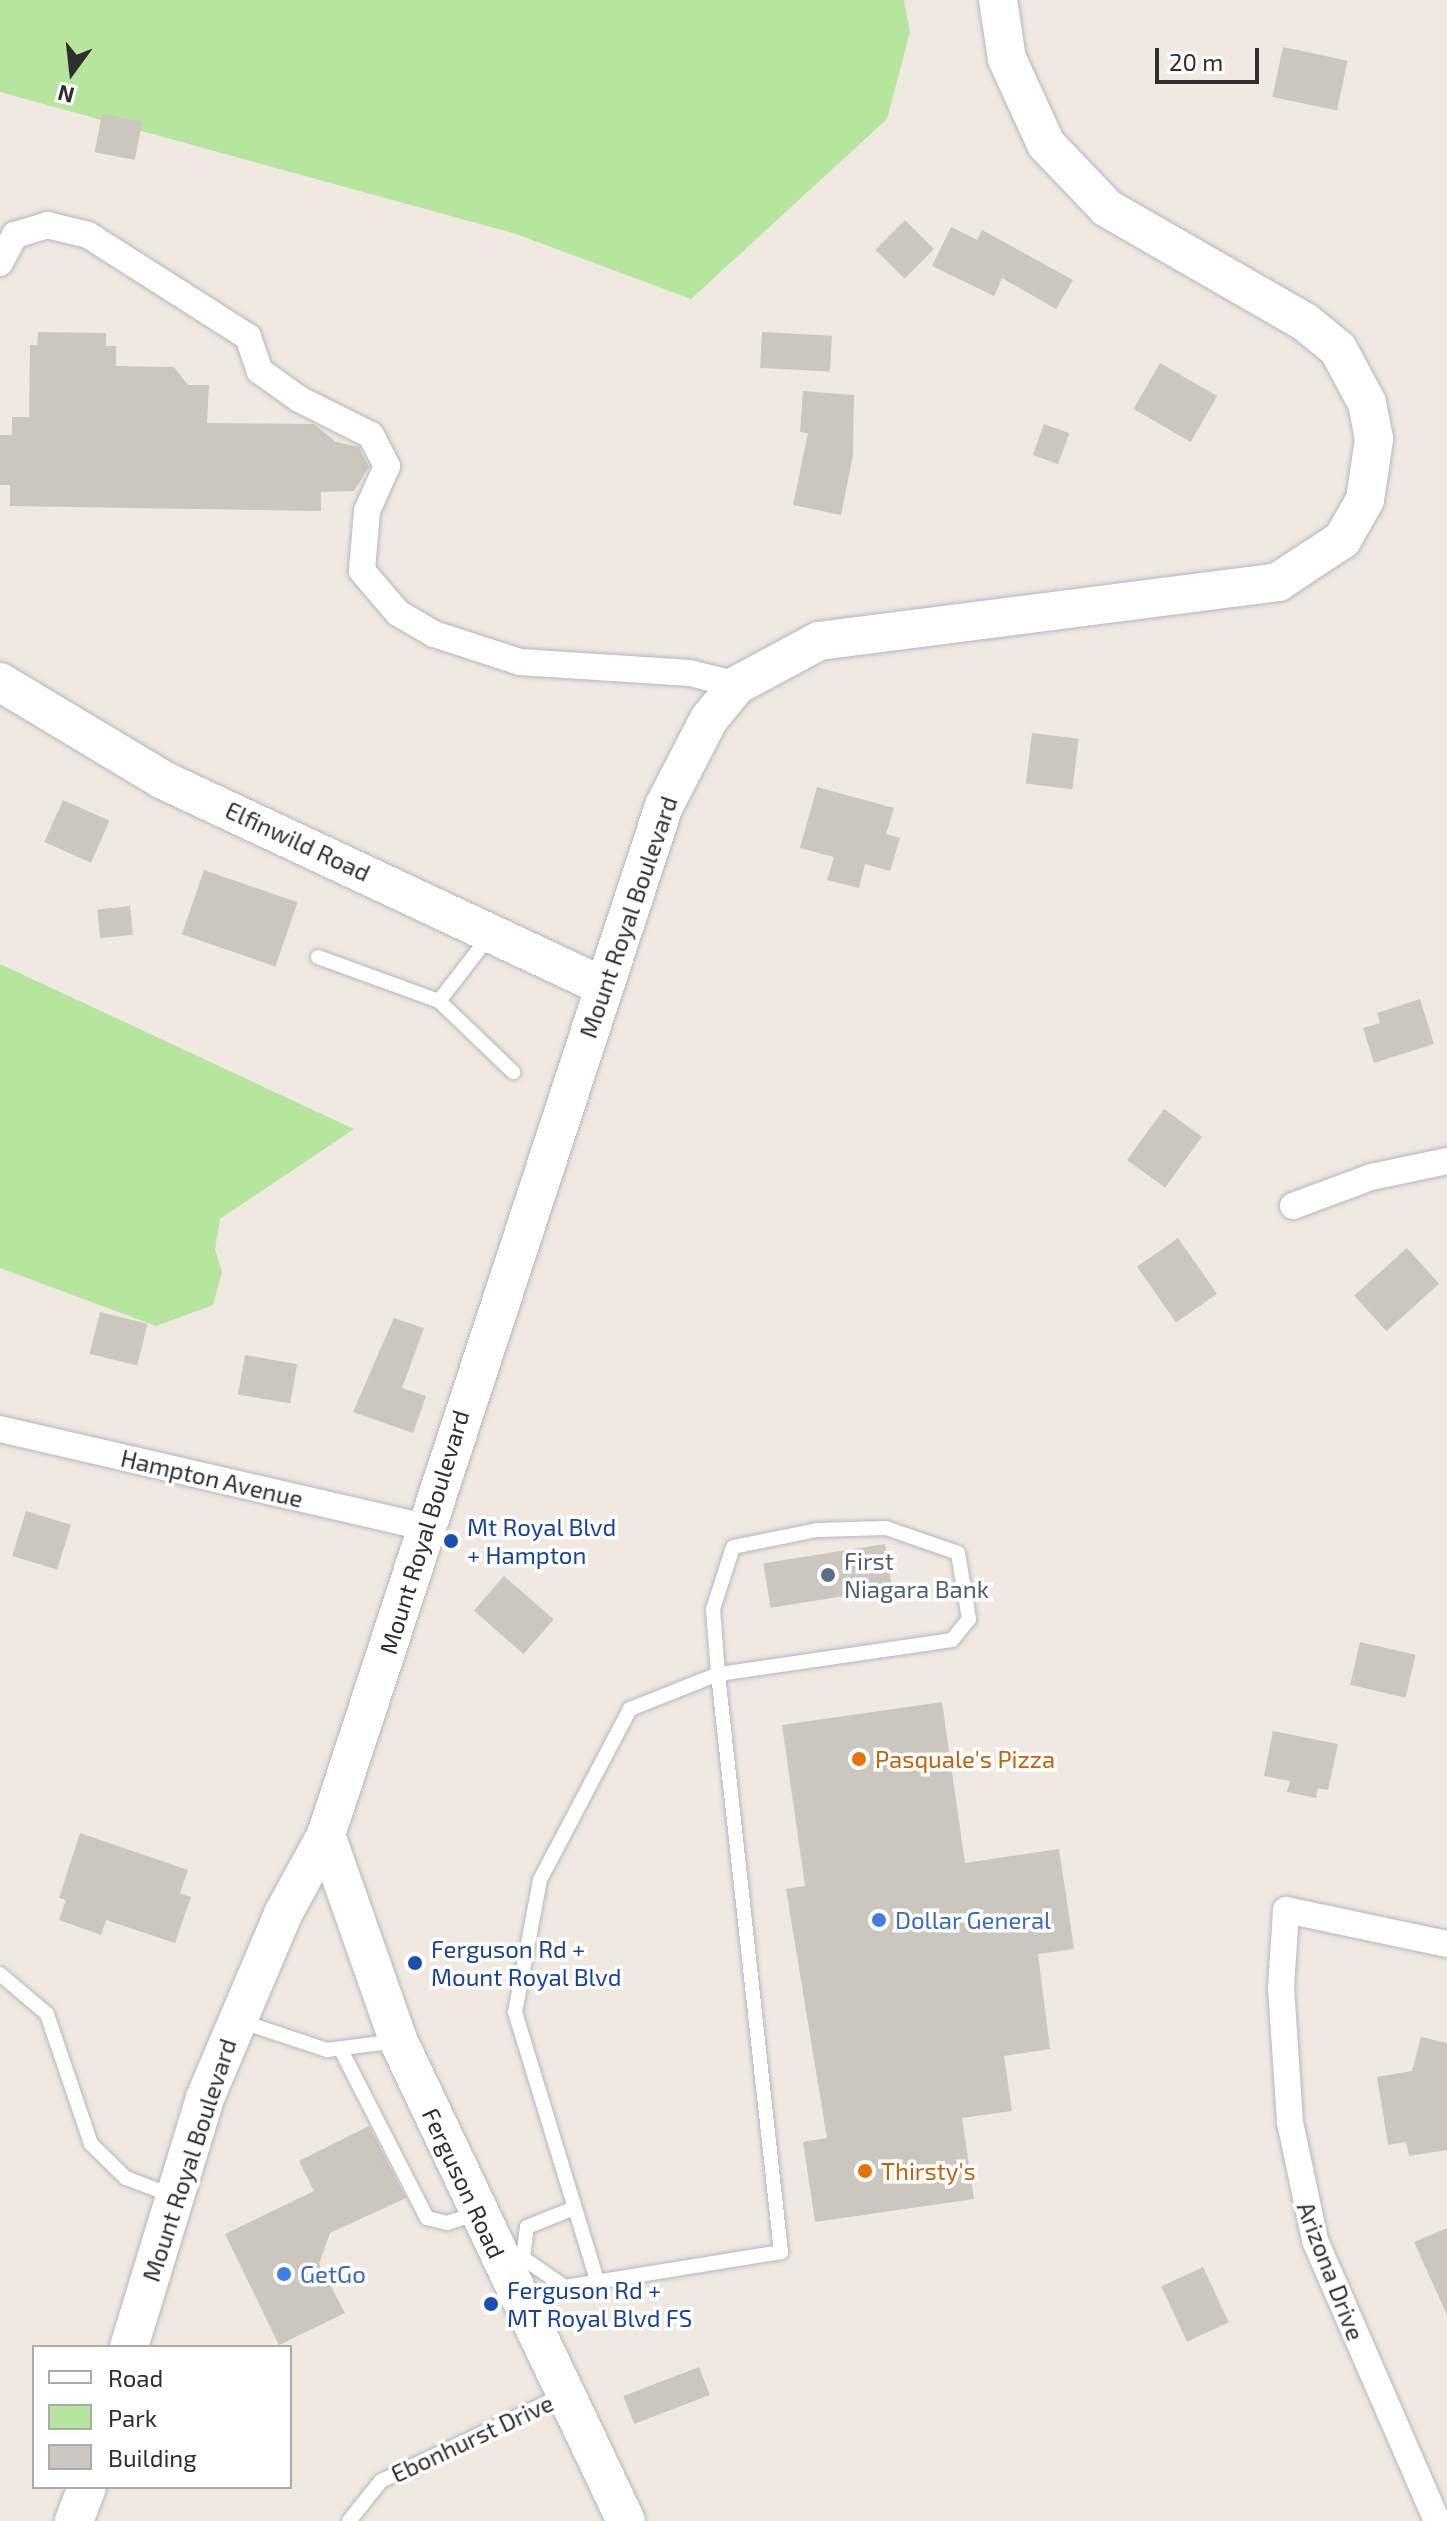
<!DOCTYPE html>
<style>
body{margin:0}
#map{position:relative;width:1447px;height:2521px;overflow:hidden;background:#efe9e1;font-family:"Exo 2",sans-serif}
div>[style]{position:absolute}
.green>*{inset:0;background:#b6e59e}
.building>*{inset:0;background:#cbc7bf;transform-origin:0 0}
.roads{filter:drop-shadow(0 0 2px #b4b7c1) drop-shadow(0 0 2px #b4b7c1)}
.lane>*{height:14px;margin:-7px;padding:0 7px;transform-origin:7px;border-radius:7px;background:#fff}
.street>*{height:26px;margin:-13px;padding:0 13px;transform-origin:13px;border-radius:13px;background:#fff}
.secondary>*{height:38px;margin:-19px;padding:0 19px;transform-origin:19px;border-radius:19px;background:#fff}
.dots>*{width:22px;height:22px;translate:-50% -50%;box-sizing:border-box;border:4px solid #fff;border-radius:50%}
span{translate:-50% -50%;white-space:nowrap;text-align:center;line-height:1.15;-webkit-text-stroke:7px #fff;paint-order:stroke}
.street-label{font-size:24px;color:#2e2e2e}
.transit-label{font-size:24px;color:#164399}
.left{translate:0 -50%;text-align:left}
.service-label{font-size:24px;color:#4e5e75}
.food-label{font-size:24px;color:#c56008}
.shop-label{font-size:24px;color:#366cbe}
.legend{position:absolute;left:32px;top:2345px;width:260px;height:144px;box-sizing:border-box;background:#fff;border:2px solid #ababab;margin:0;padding:10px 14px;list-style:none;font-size:24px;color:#2e2e2e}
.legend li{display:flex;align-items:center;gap:16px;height:40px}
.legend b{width:40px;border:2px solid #ababab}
.north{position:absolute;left:32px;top:32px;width:80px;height:80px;-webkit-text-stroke:6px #fff;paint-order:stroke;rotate:195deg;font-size:22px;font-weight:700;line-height:32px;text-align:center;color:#2e2e2e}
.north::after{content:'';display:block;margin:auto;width:28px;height:36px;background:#2e2e2e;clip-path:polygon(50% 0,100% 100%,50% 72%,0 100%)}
.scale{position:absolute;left:1155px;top:48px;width:104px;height:36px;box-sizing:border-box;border:4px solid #2e2e2e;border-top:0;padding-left:10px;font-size:24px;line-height:28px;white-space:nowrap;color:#2e2e2e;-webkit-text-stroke:6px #fff;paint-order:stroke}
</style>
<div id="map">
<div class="green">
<i style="clip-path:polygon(0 0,904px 0,910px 32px,887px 119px,691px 299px,516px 234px,0 92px)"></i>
<i style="clip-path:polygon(0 964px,354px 1129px,220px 1219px,215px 1249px,222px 1272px,213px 1305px,156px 1326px,0 1268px)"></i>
</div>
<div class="building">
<i style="left:1283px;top:47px;width:66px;height:51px;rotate:12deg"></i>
<i style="left:102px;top:114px;width:41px;height:39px;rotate:11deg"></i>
<i style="left:905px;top:220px;width:41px;height:42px;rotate:45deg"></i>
<i style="clip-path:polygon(951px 227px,977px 240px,982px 230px,1073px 280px,1056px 309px,1002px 278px,994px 296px,932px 266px)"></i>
<i style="clip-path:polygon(38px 332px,106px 333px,106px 346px,116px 346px,116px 366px,174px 367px,188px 385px,209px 385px,207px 423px,314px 424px,336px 442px,359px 447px,369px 467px,354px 491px,321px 492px,321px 511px,10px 506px,10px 485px,0 485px,0 435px,12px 435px,12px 417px,29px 417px,30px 345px,37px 345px)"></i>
<i style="left:762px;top:332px;width:70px;height:36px;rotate:3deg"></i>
<i style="left:1160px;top:363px;width:66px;height:53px;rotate:30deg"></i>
<i style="clip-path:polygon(803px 391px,854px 395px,853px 455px,841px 515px,793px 505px,808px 433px,800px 432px)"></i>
<i style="left:1044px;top:424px;width:27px;height:33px;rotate:20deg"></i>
<i style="left:1032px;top:733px;width:47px;height:51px;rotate:7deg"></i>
<i style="clip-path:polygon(817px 787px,894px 808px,886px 834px,900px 838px,890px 871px,865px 864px,859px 888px,827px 880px,834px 857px,800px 848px)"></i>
<i style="left:63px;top:800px;width:51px;height:46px;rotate:24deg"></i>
<i style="left:204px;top:870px;width:99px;height:68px;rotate:19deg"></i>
<i style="left:130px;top:906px;width:29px;height:33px;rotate:84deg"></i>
<i style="clip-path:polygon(1420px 999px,1434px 1044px,1374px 1063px,1363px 1028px,1380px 1023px,1377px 1013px)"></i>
<i style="left:1164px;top:1109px;width:47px;height:63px;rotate:36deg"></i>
<i style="left:1178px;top:1238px;width:68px;height:50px;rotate:55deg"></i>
<i style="left:1407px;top:1248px;width:48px;height:71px;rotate:48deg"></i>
<i style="left:100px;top:1312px;width:49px;height:43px;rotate:14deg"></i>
<i style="clip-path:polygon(394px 1318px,424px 1328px,402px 1388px,426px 1396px,413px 1433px,353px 1412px)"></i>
<i style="left:245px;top:1355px;width:53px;height:40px;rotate:10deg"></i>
<i style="left:26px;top:1511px;width:47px;height:47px;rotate:17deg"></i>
<i style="left:885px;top:1544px;width:45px;height:123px;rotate:81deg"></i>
<i style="left:504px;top:1576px;width:66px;height:46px;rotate:41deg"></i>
<i style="left:1360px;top:1642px;width:57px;height:44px;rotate:13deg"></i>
<i style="clip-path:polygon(942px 1702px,965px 1863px,1059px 1849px,1074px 1949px,1038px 1954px,1050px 2049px,1004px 2056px,1012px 2111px,962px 2118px,974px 2199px,815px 2222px,803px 2142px,827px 2138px,786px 1889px,805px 1886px,782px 1725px)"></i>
<i style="clip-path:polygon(1273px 1731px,1338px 1744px,1328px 1790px,1318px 1788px,1316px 1798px,1287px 1792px,1290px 1781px,1264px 1776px)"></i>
<i style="clip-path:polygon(80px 1833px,188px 1870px,180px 1893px,191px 1897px,175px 1943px,106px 1920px,101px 1935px,59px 1920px,66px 1900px,59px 1898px)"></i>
<i style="clip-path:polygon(1421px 2037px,1447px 2043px,1447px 2150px,1409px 2156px,1406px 2142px,1388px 2145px,1377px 2077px,1412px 2071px)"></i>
<i style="clip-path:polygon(369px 2126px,406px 2198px,330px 2233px,319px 2264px,345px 2313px,279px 2345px,225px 2234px,314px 2191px,299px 2161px)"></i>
<i style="clip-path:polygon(1447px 2228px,1447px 2315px,1414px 2242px)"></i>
<i style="left:1203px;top:2267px;width:61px;height:46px;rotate:65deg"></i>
<i style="left:699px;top:2367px;width:30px;height:81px;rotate:69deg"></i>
</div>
<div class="roads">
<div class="lane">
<i style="left:491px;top:934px;width:85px;rotate:127.8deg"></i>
<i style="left:439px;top:1001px;width:103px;rotate:43.8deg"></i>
<i style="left:318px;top:957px;width:129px;rotate:20deg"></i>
<i style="left:886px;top:1528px;width:76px;rotate:19.1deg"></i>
<i style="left:958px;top:1553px;width:67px;rotate:80.5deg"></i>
<i style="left:969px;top:1619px;width:27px;rotate:129deg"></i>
<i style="left:952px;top:1640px;width:236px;rotate:171.7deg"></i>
<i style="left:718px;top:1674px;width:65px;rotate:-94.4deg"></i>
<i style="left:713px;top:1609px;width:65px;rotate:-72.1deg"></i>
<i style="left:733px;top:1547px;width:86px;rotate:-11.4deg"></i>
<i style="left:817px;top:1530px;width:69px;rotate:-1.7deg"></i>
<i style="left:0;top:1974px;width:62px;rotate:40.4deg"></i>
<i style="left:47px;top:2014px;width:137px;rotate:71.3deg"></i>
<i style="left:91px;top:2144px;width:49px;rotate:44.2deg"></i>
<i style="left:126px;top:2178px;width:51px;rotate:20.6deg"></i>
<i style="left:240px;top:2021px;width:92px;rotate:18.4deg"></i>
<i style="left:327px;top:2050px;width:71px;rotate:-7.3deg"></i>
<i style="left:341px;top:2050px;width:189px;rotate:62.9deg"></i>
<i style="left:427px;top:2218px;width:21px;rotate:14deg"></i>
<i style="left:447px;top:2223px;width:33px;rotate:-18deg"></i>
<i style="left:523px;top:2258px;width:31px;rotate:-83deg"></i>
<i style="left:527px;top:2227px;width:51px;rotate:-22deg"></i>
<i style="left:510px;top:2269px;width:17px;rotate:-40deg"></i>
<i style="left:523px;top:2258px;width:51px;rotate:34.6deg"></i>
<i style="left:565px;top:2287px;width:219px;rotate:-9.2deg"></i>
<i style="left:781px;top:2252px;width:581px;rotate:-96.22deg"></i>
<i style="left:718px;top:1674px;width:95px;rotate:158.3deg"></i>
<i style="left:630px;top:1709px;width:193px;rotate:117.8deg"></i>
<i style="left:540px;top:1880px;width:134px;rotate:100.7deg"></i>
<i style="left:515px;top:2012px;width:280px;rotate:73deg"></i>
<i style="left:349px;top:2521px;width:51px;rotate:-51.3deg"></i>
<i style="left:381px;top:2481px;width:204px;rotate:-25.3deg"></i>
</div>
<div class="street">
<i style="left:0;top:263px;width:32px;rotate:-62deg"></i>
<i style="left:15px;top:235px;width:34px;rotate:-17deg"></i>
<i style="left:47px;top:225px;width:42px;rotate:13.7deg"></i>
<i style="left:88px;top:235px;width:190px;rotate:32.5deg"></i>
<i style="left:248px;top:337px;width:36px;rotate:71deg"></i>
<i style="left:260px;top:371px;width:48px;rotate:35.7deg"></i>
<i style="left:299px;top:399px;width:80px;rotate:26.6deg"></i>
<i style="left:371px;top:435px;width:35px;rotate:63deg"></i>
<i style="left:387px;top:466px;width:49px;rotate:114deg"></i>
<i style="left:367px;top:511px;width:60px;rotate:94.8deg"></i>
<i style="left:362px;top:571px;width:55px;rotate:49.4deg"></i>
<i style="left:398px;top:613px;width:42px;rotate:30.3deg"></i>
<i style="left:434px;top:634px;width:90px;rotate:18deg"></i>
<i style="left:520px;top:662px;width:170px;rotate:3.7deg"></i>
<i style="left:690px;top:673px;width:49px;rotate:14.3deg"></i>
<i style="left:1293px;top:1206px;width:83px;rotate:-20.4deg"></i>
<i style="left:1371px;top:1177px;width:78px;rotate:-11.9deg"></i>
<i style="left:0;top:1429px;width:435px;rotate:13deg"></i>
<i style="left:1437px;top:2521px;width:306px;rotate:-113.5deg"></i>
<i style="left:1315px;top:2240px;width:121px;rotate:-102deg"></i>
<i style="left:1290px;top:2122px;width:134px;rotate:-93.8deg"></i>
<i style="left:1281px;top:1988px;width:78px;rotate:-86.3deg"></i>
<i style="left:1286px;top:1910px;width:165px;rotate:11.9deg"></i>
</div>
<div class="secondary">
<i style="left:0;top:682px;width:190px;rotate:31deg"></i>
<i style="left:163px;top:780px;width:486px;rotate:25.1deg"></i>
<i style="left:326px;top:1835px;width:217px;rotate:70.6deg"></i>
<i style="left:398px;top:2040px;width:532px;rotate:64.64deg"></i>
<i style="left:129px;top:2347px;width:260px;rotate:-73deg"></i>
<i style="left:205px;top:2098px;width:200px;rotate:-67deg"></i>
<i style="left:283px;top:1914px;width:90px;rotate:-61.4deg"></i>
<i style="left:326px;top:1835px;width:1083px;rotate:-71.82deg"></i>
<i style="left:664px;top:806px;width:98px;rotate:-62.7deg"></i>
<i style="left:709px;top:719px;width:44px;rotate:-50.5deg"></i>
<i style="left:737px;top:685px;width:93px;rotate:-28.2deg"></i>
<i style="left:819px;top:641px;width:463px;rotate:-7.3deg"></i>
<i style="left:1278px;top:582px;width:77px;rotate:-33.3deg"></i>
<i style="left:1342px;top:540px;width:46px;rotate:-60.1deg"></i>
<i style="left:1365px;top:500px;width:62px;rotate:-81.6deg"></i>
<i style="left:1374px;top:439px;width:37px;rotate:-101deg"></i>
<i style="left:1367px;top:403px;width:61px;rotate:-118.2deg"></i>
<i style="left:1338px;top:349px;width:43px;rotate:-140.7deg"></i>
<i style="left:1305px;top:322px;width:228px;rotate:-150.1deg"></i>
<i style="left:1107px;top:208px;width:88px;rotate:-133.6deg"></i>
<i style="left:1046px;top:144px;width:94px;rotate:-114.6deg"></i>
<i style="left:1007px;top:59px;width:60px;rotate:-98.7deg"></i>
<i style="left:74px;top:2521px;width:36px;rotate:-69deg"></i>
</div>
</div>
<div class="dots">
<i style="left:451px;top:1541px;background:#1a4fb4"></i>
<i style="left:828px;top:1575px;background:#5c6f8a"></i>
<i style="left:859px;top:1759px;background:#e8710a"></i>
<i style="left:879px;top:1920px;background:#3f7fe0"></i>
<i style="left:415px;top:1963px;background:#1a4fb4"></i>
<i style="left:865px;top:2171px;background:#e8710a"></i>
<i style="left:284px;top:2274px;background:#3f7fe0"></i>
<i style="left:491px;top:2304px;background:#1a4fb4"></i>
</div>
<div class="street-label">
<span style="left:298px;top:841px;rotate:25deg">Elfinwild Road</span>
<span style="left:628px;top:917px;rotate:-71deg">Mount Royal Boulevard</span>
<span style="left:212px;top:1478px;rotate:13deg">Hampton Avenue</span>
<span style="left:424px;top:1532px;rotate:-73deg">Mount Royal Boulevard</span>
<span style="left:189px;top:2160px;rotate:-72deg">Mount Royal Boulevard</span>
<span style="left:464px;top:2183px;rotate:65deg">Ferguson Road</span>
<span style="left:1331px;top:2271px;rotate:69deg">Arizona Drive</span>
<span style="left:472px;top:2438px;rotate:-25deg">Ebonhurst Drive</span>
</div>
<div class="transit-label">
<span class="left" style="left:467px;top:1541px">Mt Royal Blvd<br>+ Hampton</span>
<span class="left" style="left:431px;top:1963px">Ferguson Rd +<br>Mount Royal Blvd</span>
<span class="left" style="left:507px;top:2304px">Ferguson Rd +<br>MT Royal Blvd FS</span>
</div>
<div class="service-label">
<span class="left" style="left:844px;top:1575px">First<br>Niagara Bank</span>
</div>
<div class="food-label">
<span class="left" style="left:875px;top:1759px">Pasquale's Pizza</span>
<span class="left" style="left:881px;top:2171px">Thirsty's</span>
</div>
<div class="shop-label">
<span class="left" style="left:895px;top:1920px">Dollar General</span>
<span class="left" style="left:300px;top:2274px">GetGo</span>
</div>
<ul class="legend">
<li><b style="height:10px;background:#fff"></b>Road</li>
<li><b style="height:22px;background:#b6e59e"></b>Park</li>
<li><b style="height:22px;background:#cbc7bf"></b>Building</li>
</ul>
<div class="north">N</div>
<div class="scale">20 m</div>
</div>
